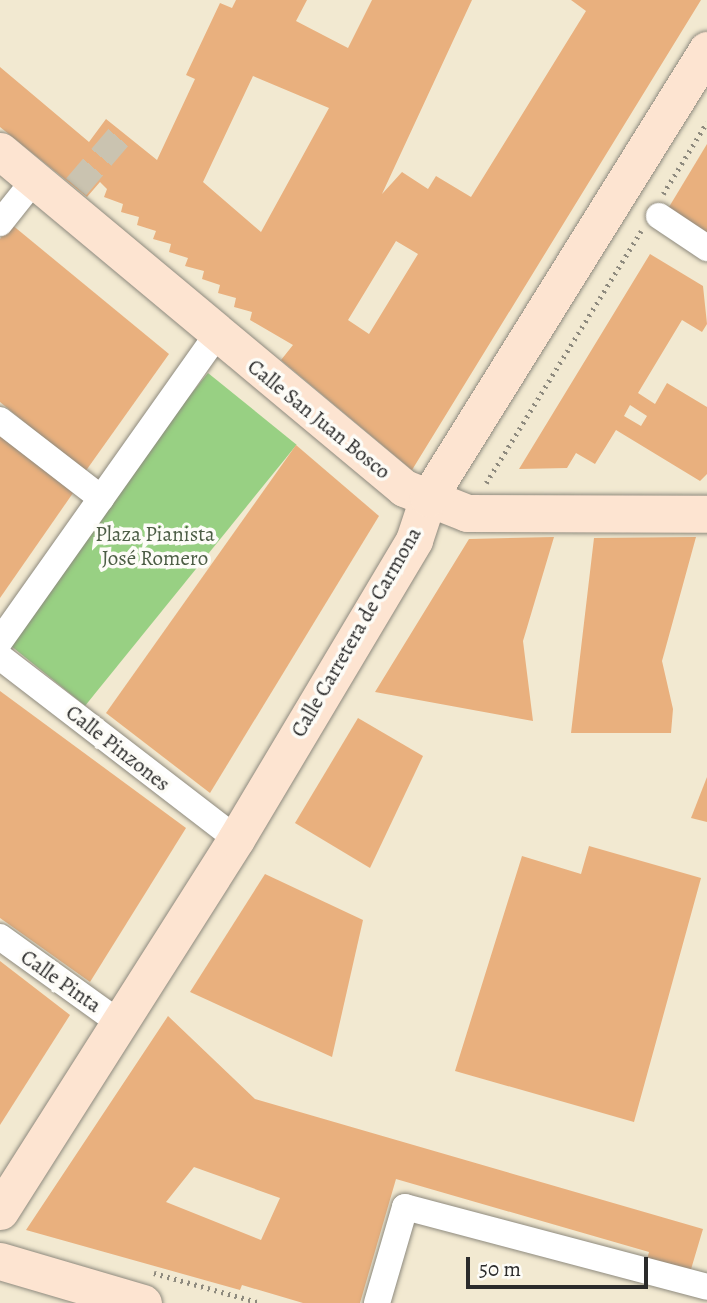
<!DOCTYPE html>
<meta charset="utf-8">
<style>
body{margin:0}
#map{position:relative;width:707px;height:1303px;overflow:hidden;background:#f2e9d1;font-family:Alegreya,serif}
div>[style]{position:absolute}
.green>*{inset:0;background:#98d083;transform-origin:0 0}
.building>*{inset:0;background:#e9b07e}
.street-tunnel>*{height:26px;margin-top:-13px;transform-origin:0;background:repeating-linear-gradient(90deg,#cac3b0 0 26px,transparent 0 39px)}
.path>*{height:4.5px;margin-top:-2.25px;transform-origin:0;background:repeating-linear-gradient(90deg,#8e8a7e 0 2px,transparent 0 7px)}
.roads{filter:drop-shadow(0 0 2px #8e8a7e) drop-shadow(0 0 2px #8e8a7e)}
.street>*{height:26px;margin:-13px;padding:0 13px;transform-origin:13px;border-radius:13px;background:#fff}
.secondary>*{height:37px;margin:-18.5px;padding:0 18.5px;transform-origin:18.5px;border-radius:18.5px;background:#fde4d1}
span{translate:-50% -50%;white-space:nowrap;text-align:center;line-height:1.15;-webkit-text-stroke:7px #fdfcf7;paint-order:stroke}
.street-label{font-size:21px;color:#2b2b2b}
.park-label{font-size:21px;color:#4c5d45}
.scale{position:absolute;left:466px;top:1257px;width:182px;height:32px;box-sizing:border-box;border:4px solid #2b2b2b;border-top:0;padding-left:9px;font-size:21px;line-height:24px;white-space:nowrap;color:#2b2b2b;-webkit-text-stroke:5px #fdfcf7;paint-order:stroke}
</style>
<div id="map">
<div class="green">
<i style="left:208px;top:373px;width:114px;height:336px;rotate:39deg"></i>
</div>
<div class="building">
<i style="clip-path:polygon(evenodd,236px 0,307px 0,296px 21px,348px 48px,372px 0,472px 0,382px 194px,402px 172px,428px 189px,436px 176px,471px 197px,586px 11px,571px 0,701px 0,412px 470px,281px 360px,293px 345px,250px 320px,252px 312px,234px 307px,236px 298px,218px 293px,220px 285px,202px 279px,204px 271px,185px 266px,188px 258px,169px 252px,171px 244px,153px 239px,156px 231px,137px 225px,139px 217px,121px 212px,123px 204px,104px 197px,107px 189px,100px 182px,87px 197px,0 127px,0 67px,89px 142px,106px 119px,157px 160px,195px 79px,186px 75px,220px 3px,232px 8px,236px 0,253px 76px,329px 108px,261px 232px,203px 182px,253px 76px,236px 0,396px 241px,418px 254px,369px 334px,348px 320px,396px 241px)"></i>
<i style="clip-path:polygon(707px 144px,707px 240px,666px 212px)"></i>
<i style="clip-path:polygon(11px 224px,169px 354px,85px 472px,0 402px,0 239px)"></i>
<i style="clip-path:polygon(evenodd,650px 254px,703px 286px,707px 324px,702px 332px,682px 320px,638px 393px,655px 404px,667px 383px,707px 407px,707px 474px,700px 481px,616px 430px,595px 464px,576px 453px,567px 468px,519px 469px,650px 254px,630px 405px,647px 416px,641px 426px,624px 416px,630px 405px)"></i>
<i style="clip-path:polygon(0 434px,73px 493px,0 598px)"></i>
<i style="clip-path:polygon(296px 445px,379px 516px,210px 793px,106px 713px)"></i>
<i style="clip-path:polygon(554px 537px,523px 641px,533px 721px,375px 692px,469px 539px)"></i>
<i style="clip-path:polygon(696px 537px,662px 661px,673px 709px,671px 733px,571px 733px,594px 538px)"></i>
<i style="clip-path:polygon(0 691px,186px 828px,90px 982px,0 918px)"></i>
<i style="clip-path:polygon(358px 718px,423px 756px,370px 868px,295px 823px)"></i>
<i style="clip-path:polygon(707px 777px,707px 822px,691px 818px)"></i>
<i style="clip-path:polygon(589px 846px,701px 878px,634px 1122px,455px 1071px,522px 856px,581px 874px)"></i>
<i style="clip-path:polygon(265px 874px,363px 920px,332px 1057px,190px 992px)"></i>
<i style="clip-path:polygon(0 961px,70px 1015px,0 1125px)"></i>
<i style="clip-path:polygon(evenodd,168px 1016px,255px 1099px,703px 1229px,689px 1276px,646px 1263px,649px 1252px,396px 1179px,360px 1303px,303px 1303px,242px 1285px,240px 1290px,26px 1230px,168px 1016px,194px 1167px,280px 1198px,261px 1240px,166px 1202px,194px 1167px)"></i>
</div>
<div class="street-tunnel">
<i style="left:76px;top:187px;width:72px;rotate:-49.5deg"></i>
</div>
<div class="path">
<i style="left:663px;top:194px;width:84px;rotate:-58.6deg"></i>
<i style="left:486px;top:483px;width:296px;rotate:-58.4deg"></i>
<i style="left:154px;top:1273px;width:111px;rotate:15.7deg"></i>
</div>
<div class="roads">
<div class="street">
<i style="left:659px;top:216px;width:58px;rotate:33.7deg"></i>
<i style="left:0;top:223px;width:56px;rotate:-51.5deg"></i>
<i style="left:0;top:420px;width:128px;rotate:37.7deg"></i>
<i style="left:0;top:641px;width:374px;rotate:-54.7deg"></i>
<i style="left:0;top:657px;width:298px;rotate:37.6deg"></i>
<i style="left:0;top:937px;width:149px;rotate:35.7deg"></i>
<i style="left:377px;top:1303px;width:100px;rotate:-73.7deg"></i>
<i style="left:405px;top:1207px;width:312px;rotate:14.8deg"></i>
</div>
<div class="secondary">
<i style="left:0;top:151px;width:526px;rotate:39.83deg"></i>
<i style="left:404px;top:488px;width:68px;rotate:21.6deg"></i>
<i style="left:467px;top:513px;width:240px;rotate:0.2deg"></i>
<i style="left:0;top:1211px;width:441px;rotate:-57.6deg"></i>
<i style="left:236px;top:839px;width:348px;rotate:-59.2deg"></i>
<i style="left:414px;top:540px;width:44px;rotate:-71.6deg"></i>
<i style="left:428px;top:498px;width:528px;rotate:-58.09deg"></i>
<i style="left:0;top:1261px;width:149px;rotate:16.4deg"></i>
</div>
</div>
<div class="street-label">
<span style="left:319px;top:419px;rotate:39deg">Calle San Juan Bosco</span>
<span style="left:356px;top:632px;rotate:-60deg">Calle Carretera de Carmona</span>
<span style="left:118px;top:748px;rotate:38deg">Calle Pinzones</span>
<span style="left:61px;top:981px;rotate:35deg">Calle Pinta</span>
</div>
<div class="park-label">
<span style="left:155px;top:546px">Plaza Pianista<br>José Romero</span>
</div>
<div class="scale">50 m</div>
</div>
